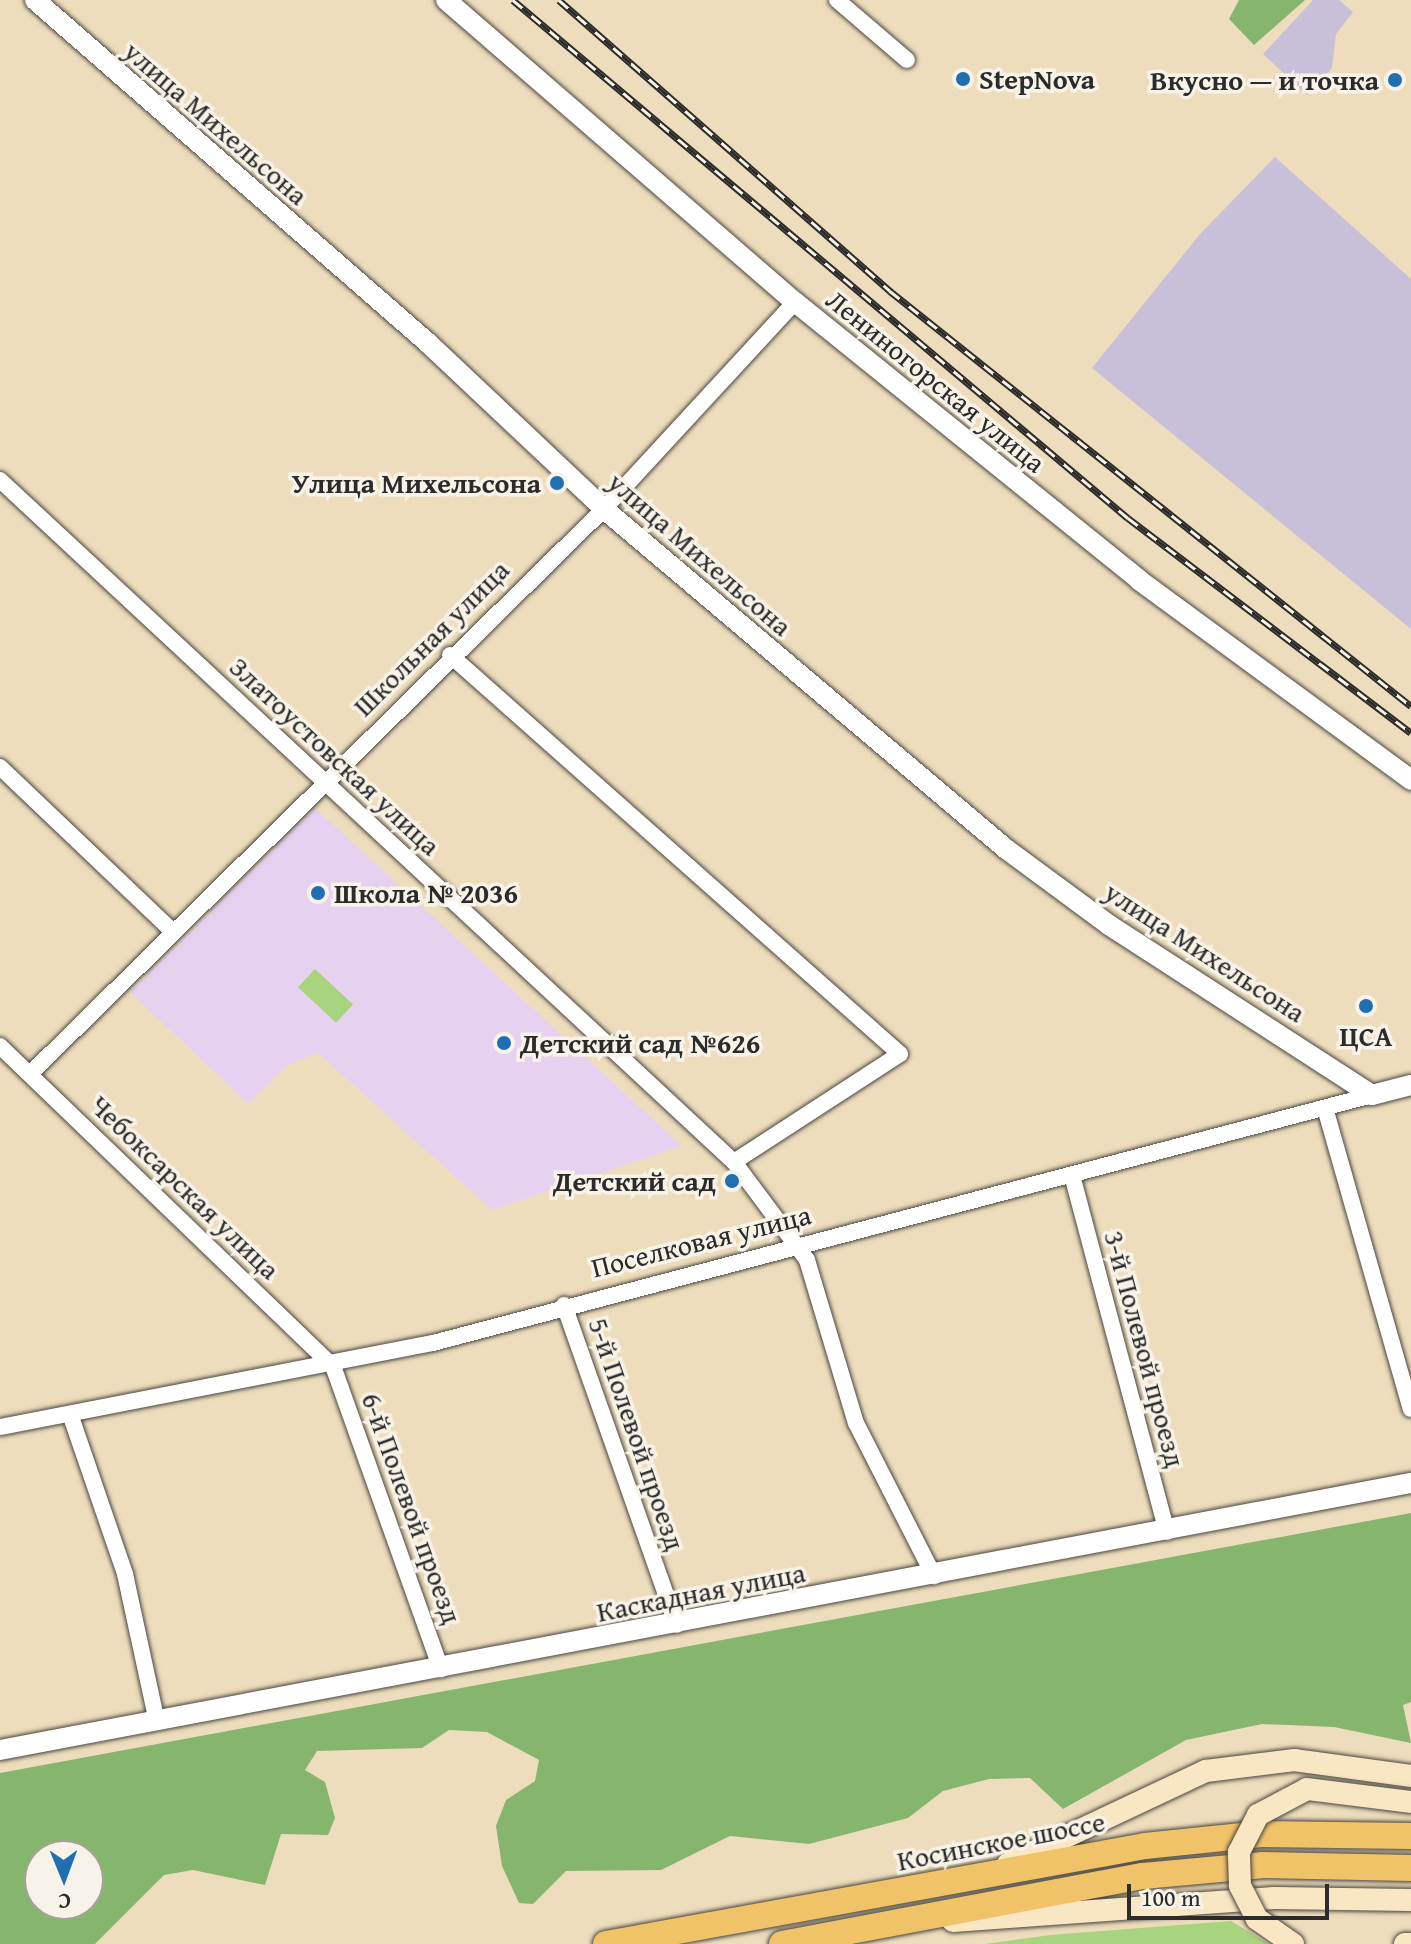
<!DOCTYPE html>
<meta charset="utf-8">
<style>
body{margin:0}
#map{position:relative;width:1411px;height:1944px;overflow:hidden;background:#eeddbc;font-family:"Gentium Book Plus",serif}
div>[style]{position:absolute}
.built>*{inset:0;background:#e6d2f0}
.industrial>*{inset:0;background:#c8bfd8}
.green>*{inset:0;background:#a8d37f;transform-origin:0 0}
.forest>*{inset:0;background:#86b56e}
.roads{filter:drop-shadow(0 0 2px #484641) drop-shadow(0 0 2px #484641)}
.minor>*{height:16px;margin:-8px;padding:0 8px;transform-origin:8px;border-radius:8px;background:#fff}
.tertiary>*{height:20px;margin:-10px;padding:0 10px;transform-origin:10px;border-radius:10px;background:#fff}
.secondary>*{height:22px;margin:-11px;padding:0 11px;transform-origin:11px;border-radius:11px;background:#f9e7c3}
.trunk>*{height:26px;margin:-13px;padding:0 13px;transform-origin:13px;border-radius:13px;background:#f1c369}
.rail>*{height:7px;margin-top:-3.5px;transform-origin:0;background:repeating-linear-gradient(90deg,#f7f3e8 0 12px,#2b2b2b 0 24px);box-sizing:border-box;border-block:2px solid #2b2b2b}
.bridges{filter:drop-shadow(0 0 2px #484641) drop-shadow(0 0 2px #484641)}
.secondary-bridge>*{height:22px;margin:-11px;padding:0 11px;transform-origin:11px;border-radius:11px;background:#f9e7c3}
.dots>*{width:22px;height:22px;translate:-50% -50%;box-sizing:border-box;border:4px solid #f7f3e8;border-radius:50%}
span{translate:-50% -50%;white-space:nowrap;text-align:center;line-height:1.15;-webkit-text-stroke:7px #f7f3e8;paint-order:stroke}
.poi-label{font-size:28px;color:#2b2b2b;font-weight:700}
.left{translate:0 -50%;text-align:left}
.right{translate:-100% -50%;text-align:right}
.street-label{font-size:28px;color:#2b2b2b}
.north{position:absolute;left:24px;top:1840px;width:80px;height:80px;box-sizing:border-box;background:#f7f3e8;border:2px solid #a5a39c;border-radius:50%;rotate:179deg;font-size:22px;font-weight:700;line-height:32px;text-align:center;color:#2b2b2b}
.north::after{content:'';display:block;margin:auto;width:28px;height:36px;background:#1f6fb2;clip-path:polygon(50% 0,100% 100%,50% 72%,0 100%)}
.scale{position:absolute;left:1127px;top:1884px;width:202px;height:36px;box-sizing:border-box;border:4px solid #2b2b2b;border-top:0;padding-left:10px;font-size:24px;line-height:28px;white-space:nowrap;color:#2b2b2b;-webkit-text-stroke:6px #f7f3e8;paint-order:stroke}
</style>
<div id="map">
<div class="built">
<i style="clip-path:polygon(315px 808px,682px 1146px,492px 1210px,318px 1053px,288px 1065px,248px 1104px,130px 992px)"></i>
</div>
<div class="industrial">
<i style="clip-path:polygon(1313px 0,1339px 0,1353px 12px,1336px 34px,1332px 68px,1307px 95px,1263px 54px)"></i>
<i style="clip-path:polygon(1275px 157px,1411px 279px,1411px 629px,1092px 368px,1200px 234px)"></i>
</div>
<div class="green">
<i style="left:315px;top:969px;width:52px;height:25px;rotate:43deg"></i>
<i style="clip-path:polygon(1231px 1921px,1269px 1944px,985px 1944px,1050px 1935px)"></i>
</div>
<div class="forest">
<i style="clip-path:polygon(1239px 0,1305px 0,1254px 45px,1229px 19px)"></i>
<i style="clip-path:polygon(evenodd,1411px 1513px,1411px 1702px,1403px 1705px,1411px 1743px,1334px 1727px,1262px 1724px,1186px 1740px,1063px 1809px,1030px 1778px,989px 1779px,943px 1791px,908px 1818px,809px 1844px,730px 1836px,661px 1870px,566px 1871px,533px 1904px,519px 1903px,502px 1866px,496px 1826px,506px 1800px,535px 1781px,539px 1760px,487px 1732px,449px 1730px,422px 1748px,317px 1751px,305px 1770px,325px 1782px,335px 1818px,328px 1835px,281px 1834px,265px 1885px,193px 1870px,164px 1875px,95px 1944px,0 1944px,0 1773px,1411px 1513px,40px 1856px,88px 1856px,88px 1904px,40px 1904px,40px 1856px)"></i>
</div>
<div class="roads">
<div class="minor">
<i style="left:837px;top:0;width:92px;rotate:40.6deg"></i>
<i style="left:0;top:480px;width:1002px;rotate:42.9deg"></i>
<i style="left:734px;top:1162px;width:122px;rotate:53.3deg"></i>
<i style="left:807px;top:1260px;width:170px;rotate:73.3deg"></i>
<i style="left:856px;top:1423px;width:172px;rotate:63deg"></i>
<i style="left:450px;top:655px;width:601px;rotate:41.56deg"></i>
<i style="left:900px;top:1054px;width:198px;rotate:147deg"></i>
<i style="left:0;top:767px;width:236px;rotate:43.6deg"></i>
<i style="left:0;top:1046px;width:462px;rotate:43.9deg"></i>
<i style="left:333px;top:1366px;width:322px;rotate:70.4deg"></i>
<i style="left:30px;top:1074px;width:805px;rotate:-44.55deg"></i>
<i style="left:604px;top:509px;width:282px;rotate:-47.3deg"></i>
<i style="left:1325px;top:1108px;width:313px;rotate:74.1deg"></i>
<i style="left:1073px;top:1179px;width:365px;rotate:75.1deg"></i>
<i style="left:564px;top:1305px;width:339px;rotate:70.6deg"></i>
<i style="left:70px;top:1414px;width:169px;rotate:71deg"></i>
<i style="left:125px;top:1574px;width:151px;rotate:77.8deg"></i>
<i style="left:0;top:1427px;width:441px;rotate:-11deg"></i>
<i style="left:433px;top:1343px;width:971px;rotate:-14.79deg"></i>
</div>
<div class="tertiary">
<i style="left:35px;top:0;width:522px;rotate:41.11deg"></i>
<i style="left:428px;top:343px;width:242px;rotate:43.3deg"></i>
<i style="left:604px;top:509px;width:527px;rotate:40.22deg"></i>
<i style="left:1006px;top:849px;width:128px;rotate:36.4deg"></i>
<i style="left:1109px;top:925px;width:313px;rotate:32.9deg"></i>
<i style="left:1372px;top:1095px;width:40px;rotate:-14.4deg"></i>
<i style="left:446px;top:0;width:462px;rotate:40.9deg"></i>
<i style="left:795px;top:302px;width:442px;rotate:38.9deg"></i>
<i style="left:1139px;top:580px;width:338px;rotate:36.3deg"></i>
<i style="left:0;top:1750px;width:1436px;rotate:-10.72deg"></i>
</div>
<div class="secondary">
<i style="left:1008px;top:1864px;width:219px;rotate:-25.2deg"></i>
<i style="left:1206px;top:1771px;width:89px;rotate:-7.1deg"></i>
<i style="left:1294px;top:1760px;width:118px;rotate:7.8deg"></i>
<i style="left:953px;top:1921px;width:322px;rotate:-4.1deg"></i>
<i style="left:1274px;top:1898px;width:137px;rotate:0.8deg"></i>
<i style="left:1405px;top:1944px;width:6px"></i>
</div>
<div class="trunk">
<i style="left:606px;top:1944px;width:548px;rotate:-10.3deg"></i>
<i style="left:1145px;top:1846px;width:117px;rotate:-5.9deg"></i>
<i style="left:1261px;top:1834px;width:150px;rotate:0.8deg"></i>
<i style="left:782px;top:1944px;width:367px;rotate:-10.7deg"></i>
<i style="left:1143px;top:1876px;width:121px;rotate:-5.2deg"></i>
<i style="left:1263px;top:1865px;width:148px;rotate:1.2deg"></i>
</div>
</div>
<div class="rail">
<i style="left:513px;top:0;width:804px;rotate:40.11deg"></i>
<i style="left:1128px;top:518px;width:355px;rotate:37.2deg"></i>
<i style="left:559px;top:0;width:441px;rotate:41.3deg"></i>
<i style="left:890px;top:291px;width:666px;rotate:38.54deg"></i>
</div>
<div class="bridges">
<div class="secondary-bridge">
<i style="left:1293px;top:1944px;width:44px;rotate:-145.2deg"></i>
<i style="left:1257px;top:1919px;width:38px;rotate:-117deg"></i>
<i style="left:1240px;top:1885px;width:33px;rotate:-92deg"></i>
<i style="left:1239px;top:1852px;width:42px;rotate:-62.8deg"></i>
<i style="left:1258px;top:1815px;width:55px;rotate:-28deg"></i>
<i style="left:1307px;top:1789px;width:105px;rotate:7.1deg"></i>
</div>
</div>
<div class="dots">
<i style="left:963px;top:79px;background:#1f6fb2"></i>
<i style="left:1395px;top:80px;background:#1f6fb2"></i>
<i style="left:557px;top:483px;background:#1f6fb2"></i>
<i style="left:318px;top:893px;background:#1f6fb2"></i>
<i style="left:1366px;top:1006px;background:#1f6fb2"></i>
<i style="left:504px;top:1043px;background:#1f6fb2"></i>
<i style="left:732px;top:1181px;background:#1f6fb2"></i>
</div>
<div class="poi-label">
<span class="left" style="left:979px;top:79px">StepNova</span>
<span class="right" style="left:1379px;top:80px">Вкусно — и точка</span>
<span class="right" style="left:541px;top:483px">Улица Михельсона</span>
<span class="left" style="left:334px;top:893px">Школа № 2036</span>
<span style="left:1366px;top:1036px">ЦСА</span>
<span class="left" style="left:520px;top:1043px">Детский сад №626</span>
<span class="right" style="left:716px;top:1181px">Детский сад</span>
</div>
<div class="street-label">
<span style="left:216px;top:123px;rotate:41deg">улица Михельсона</span>
<span style="left:936px;top:381px;rotate:39deg">Лениногорская улица</span>
<span style="left:700px;top:554px;rotate:41deg">улица Михельсона</span>
<span style="left:431px;top:638px;rotate:-45deg">Школьная улица</span>
<span style="left:335px;top:756px;rotate:43deg">Златоустовская улица</span>
<span style="left:1205px;top:952px;rotate:33deg">улица Михельсона</span>
<span style="left:185px;top:1187px;rotate:44deg">Чебоксарская улица</span>
<span style="left:701px;top:1241px;rotate:-14deg">Поселковая улица</span>
<span style="left:1145px;top:1349px;rotate:75deg">3-й Полевой проезд</span>
<span style="left:637px;top:1434px;rotate:71deg">5-й Полевой проезд</span>
<span style="left:412px;top:1508px;rotate:70deg">6-й Полевой проезд</span>
<span style="left:701px;top:1592px;rotate:-11deg">Каскадная улица</span>
<span style="left:1001px;top:1841px;rotate:-11deg">Косинское шоссе</span>
</div>
<div class="north">С</div>
<div class="scale">100 m</div>
</div>
